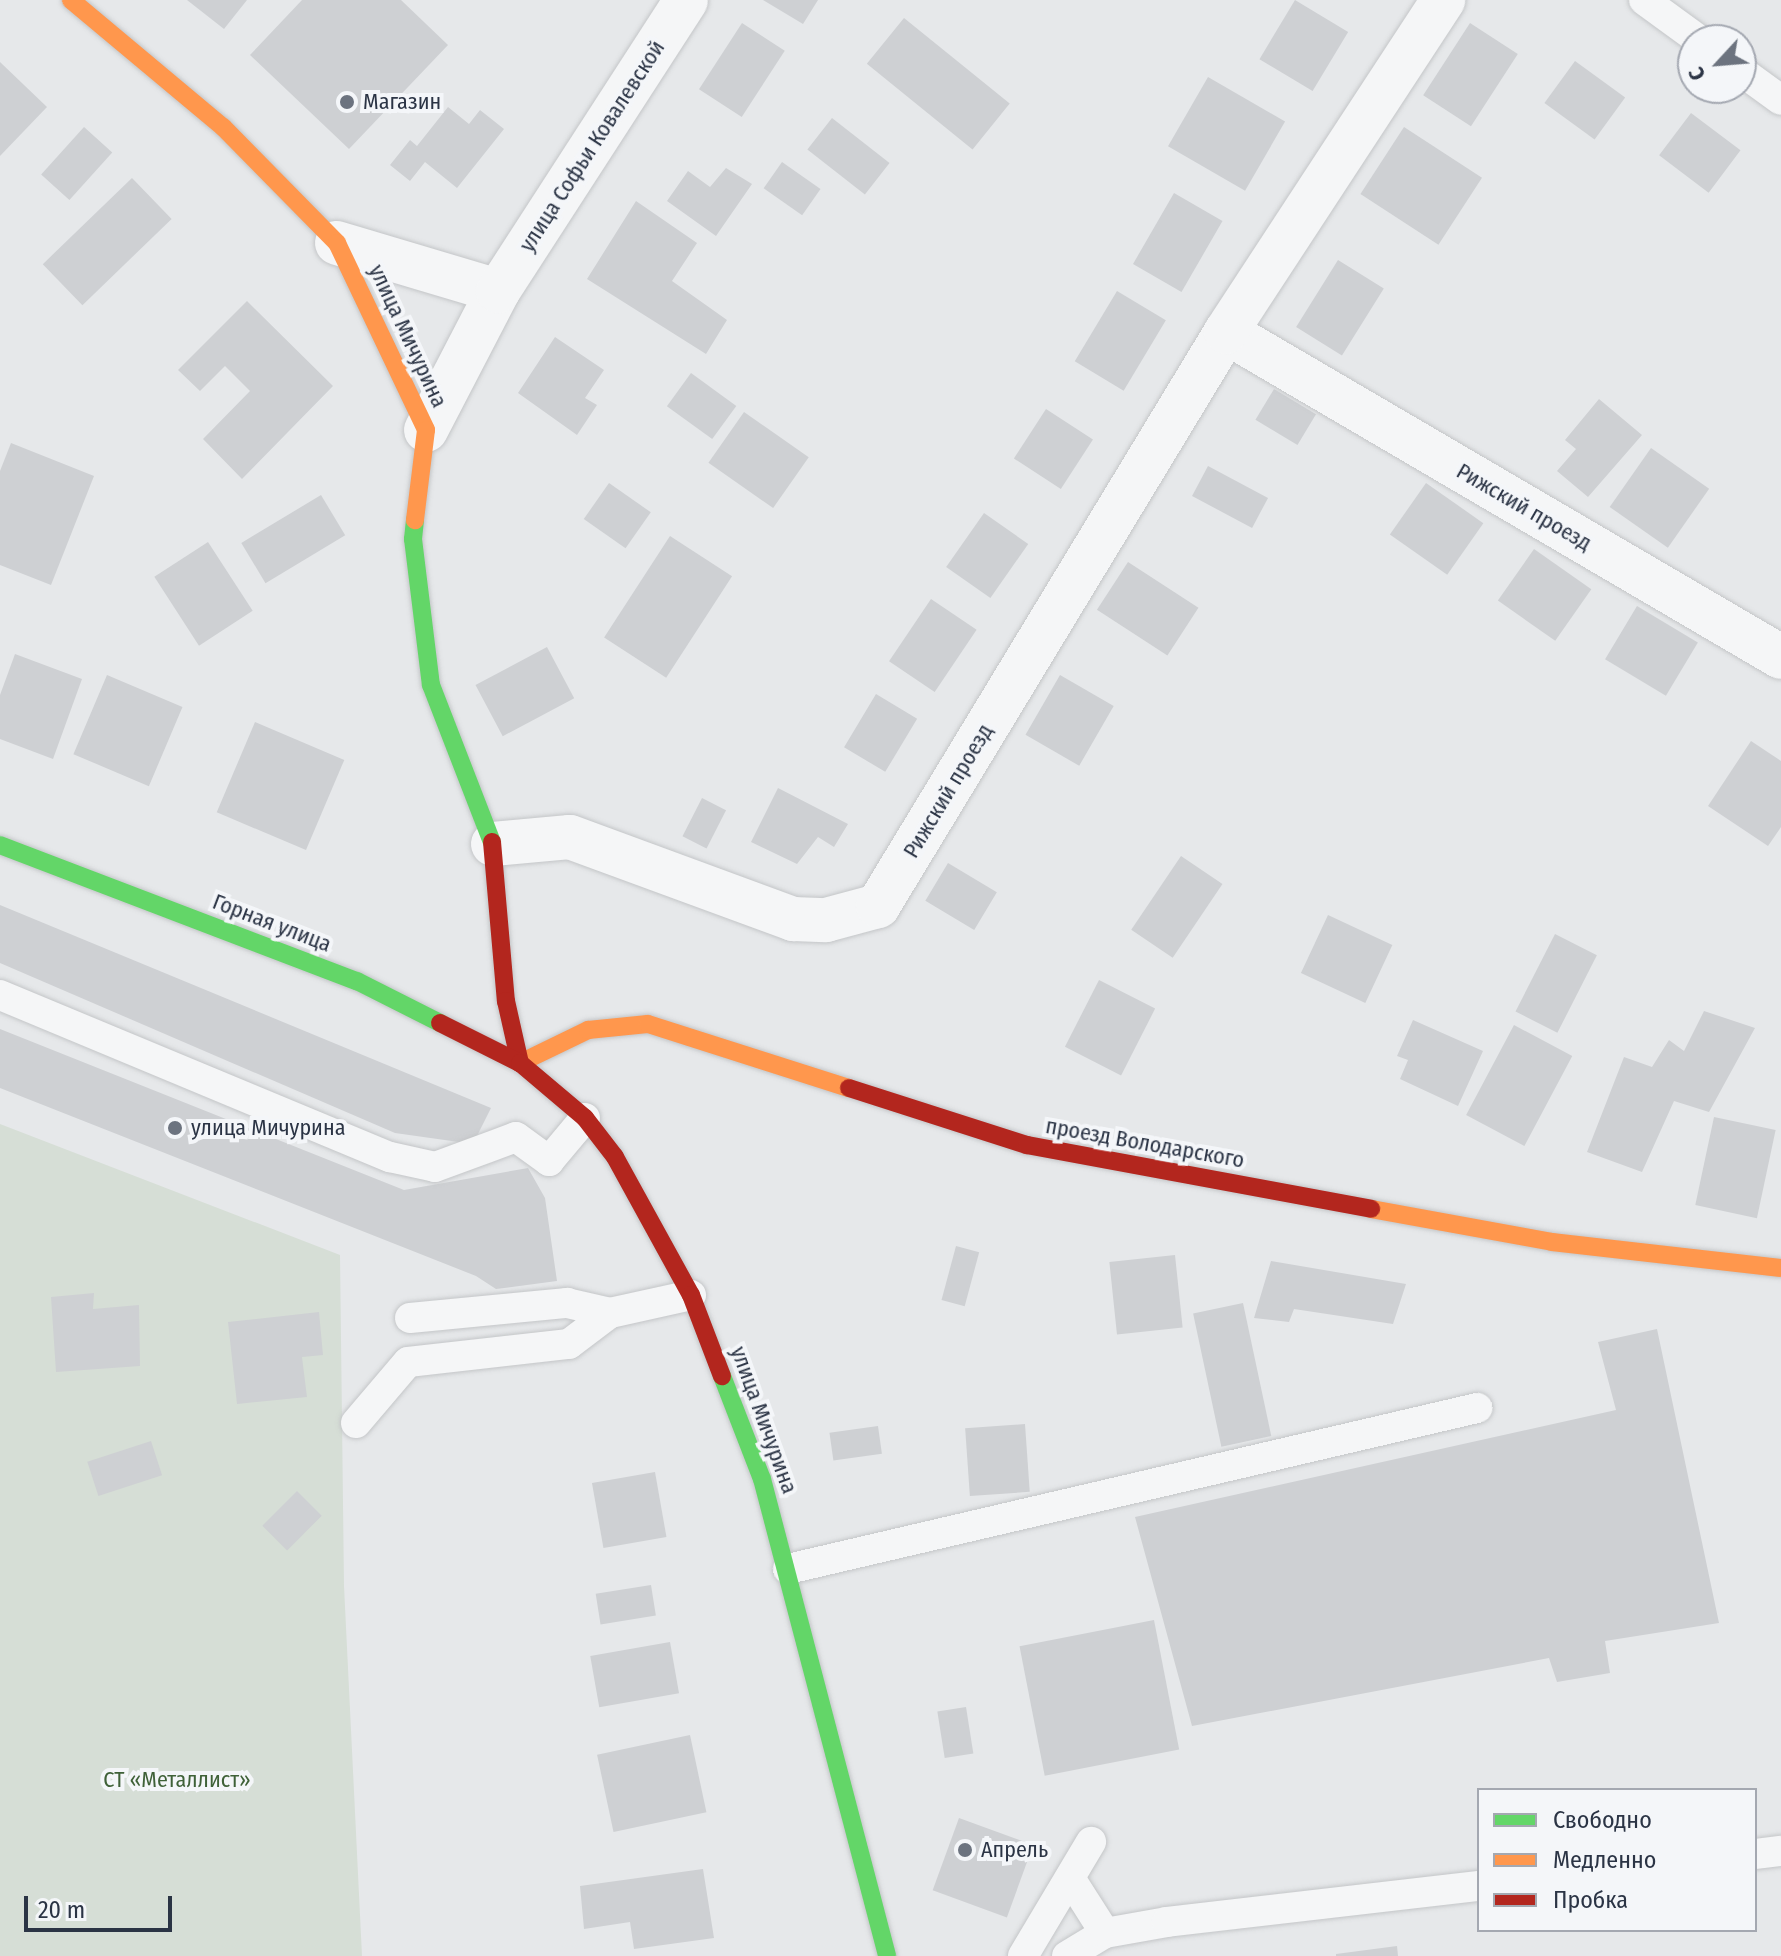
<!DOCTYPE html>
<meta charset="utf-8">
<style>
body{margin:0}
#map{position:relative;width:1781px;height:1956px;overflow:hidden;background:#e6e8ea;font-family:"Fira Sans Condensed",sans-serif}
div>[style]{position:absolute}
.green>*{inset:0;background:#d6ded6}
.building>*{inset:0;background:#ced0d3;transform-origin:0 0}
.roads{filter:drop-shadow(0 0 2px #c4c6c8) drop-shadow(0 0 2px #c4c6c8)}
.lane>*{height:30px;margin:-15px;padding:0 15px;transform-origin:15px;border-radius:15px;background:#f5f6f7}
.street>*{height:44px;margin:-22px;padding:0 22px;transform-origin:22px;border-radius:22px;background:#f5f6f7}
.fast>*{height:18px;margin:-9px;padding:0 9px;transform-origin:9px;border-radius:9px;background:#63d668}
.slow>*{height:18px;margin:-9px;padding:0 9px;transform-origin:9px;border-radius:9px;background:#ff974d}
.jam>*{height:18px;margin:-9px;padding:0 9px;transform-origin:9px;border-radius:9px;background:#b3261e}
.dots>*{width:22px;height:22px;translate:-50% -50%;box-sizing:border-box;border:4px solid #f4f6f9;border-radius:50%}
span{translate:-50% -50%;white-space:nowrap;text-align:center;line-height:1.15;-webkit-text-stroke:8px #f4f6f9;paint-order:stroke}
.poi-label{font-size:22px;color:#2b3445}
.left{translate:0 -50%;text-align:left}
.street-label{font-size:22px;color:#2b3445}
.park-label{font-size:22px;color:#3f6138}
.legend{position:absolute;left:1477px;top:1788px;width:280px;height:144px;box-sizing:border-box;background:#f4f6f9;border:2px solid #a4a8b1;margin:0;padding:10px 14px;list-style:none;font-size:24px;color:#2b3445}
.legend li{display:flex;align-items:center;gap:16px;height:40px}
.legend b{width:40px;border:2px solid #a4a8b1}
.north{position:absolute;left:1677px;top:24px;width:80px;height:80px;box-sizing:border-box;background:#f4f6f9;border:2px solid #a4a8b1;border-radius:50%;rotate:244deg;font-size:22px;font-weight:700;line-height:32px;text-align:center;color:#2b3445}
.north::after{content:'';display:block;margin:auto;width:28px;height:36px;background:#6c737f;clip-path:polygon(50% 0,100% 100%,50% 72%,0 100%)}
.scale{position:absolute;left:24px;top:1896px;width:148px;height:36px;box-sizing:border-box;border:4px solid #2b3445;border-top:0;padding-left:10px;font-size:24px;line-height:28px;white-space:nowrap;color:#2b3445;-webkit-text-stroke:6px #f4f6f9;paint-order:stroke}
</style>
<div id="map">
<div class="green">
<i style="clip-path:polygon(0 1124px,340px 1255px,344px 1586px,362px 1956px,0 1956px)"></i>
</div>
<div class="building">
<i style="clip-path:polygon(187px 0,247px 0,224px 29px)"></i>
<i style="clip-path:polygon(302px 0,401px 0,448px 45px,349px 149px,250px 55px)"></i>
<i style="clip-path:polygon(763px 0,818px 0,803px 24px)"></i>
<i style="left:1295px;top:0;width:62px;height:69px;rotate:31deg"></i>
<i style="left:904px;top:18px;width:136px;height:59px;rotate:39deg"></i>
<i style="left:742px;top:23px;width:51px;height:79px;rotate:33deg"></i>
<i style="left:1470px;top:23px;width:57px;height:86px;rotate:33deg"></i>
<i style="left:1575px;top:61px;width:62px;height:52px;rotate:36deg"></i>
<i style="clip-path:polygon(0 62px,47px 107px,0 156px)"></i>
<i style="left:1208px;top:77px;width:89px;height:80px;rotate:30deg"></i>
<i style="clip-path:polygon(448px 107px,469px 124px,480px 110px,504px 129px,457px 188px,425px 162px,410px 181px,390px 165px,410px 140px,417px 146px)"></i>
<i style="left:1691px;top:113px;width:62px;height:53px;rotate:37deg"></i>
<i style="left:832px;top:118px;width:73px;height:40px;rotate:38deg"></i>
<i style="left:84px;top:127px;width:38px;height:64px;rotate:42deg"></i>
<i style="left:1404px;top:127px;width:93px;height:80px;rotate:33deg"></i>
<i style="left:782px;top:162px;width:47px;height:32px;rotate:35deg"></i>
<i style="clip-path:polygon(726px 168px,752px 184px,716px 236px,667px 201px,688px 171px,710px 187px)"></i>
<i style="left:132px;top:178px;width:57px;height:124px;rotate:46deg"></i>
<i style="left:1174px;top:193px;width:56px;height:82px;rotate:30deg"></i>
<i style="clip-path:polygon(636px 201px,697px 243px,672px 281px,727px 320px,706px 354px,587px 279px)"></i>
<i style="left:1338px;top:260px;width:54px;height:79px;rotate:32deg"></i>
<i style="left:1117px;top:291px;width:57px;height:82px;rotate:31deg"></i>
<i style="clip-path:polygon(247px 301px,333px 386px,242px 479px,203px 439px,250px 391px,225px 366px,200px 391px,178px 370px)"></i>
<i style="clip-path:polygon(555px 337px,604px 370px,585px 398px,597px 405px,577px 435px,518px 393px)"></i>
<i style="left:691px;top:373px;width:56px;height:41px;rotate:36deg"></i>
<i style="left:1274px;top:389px;width:49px;height:36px;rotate:31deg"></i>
<i style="clip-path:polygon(1599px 399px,1642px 435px,1588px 497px,1557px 471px,1576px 449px,1565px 440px)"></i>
<i style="left:1046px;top:409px;width:56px;height:59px;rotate:33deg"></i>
<i style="left:744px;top:412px;width:79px;height:62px;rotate:35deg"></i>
<i style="clip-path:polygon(11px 443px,94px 476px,51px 585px,0 565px,0 471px)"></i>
<i style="left:1651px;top:448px;width:71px;height:72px;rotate:35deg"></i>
<i style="left:1208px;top:466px;width:68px;height:34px;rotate:28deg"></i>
<i style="left:609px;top:483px;width:51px;height:44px;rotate:35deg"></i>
<i style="left:1426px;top:483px;width:70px;height:63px;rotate:35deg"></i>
<i style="left:321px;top:495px;width:47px;height:93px;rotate:59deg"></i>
<i style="left:984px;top:513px;width:54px;height:66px;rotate:35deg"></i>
<i style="left:670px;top:536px;width:74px;height:121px;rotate:33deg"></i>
<i style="left:208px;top:542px;width:82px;height:64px;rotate:57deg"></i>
<i style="left:1534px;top:549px;width:70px;height:63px;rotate:35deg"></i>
<i style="left:1128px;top:562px;width:84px;height:57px;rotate:33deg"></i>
<i style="left:931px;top:599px;width:55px;height:75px;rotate:34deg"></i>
<i style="left:1637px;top:606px;width:71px;height:62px;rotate:31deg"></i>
<i style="left:547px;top:647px;width:58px;height:81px;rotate:62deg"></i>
<i style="clip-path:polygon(15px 654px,82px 679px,53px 759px,0 739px,0 695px)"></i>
<i style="left:107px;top:675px;width:82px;height:86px;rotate:23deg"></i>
<i style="left:1060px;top:675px;width:62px;height:69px;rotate:30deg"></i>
<i style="left:876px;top:694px;width:48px;height:62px;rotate:31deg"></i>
<i style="left:255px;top:722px;width:97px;height:98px;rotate:23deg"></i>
<i style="clip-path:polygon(1751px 741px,1781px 761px,1781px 827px,1768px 846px,1708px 806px)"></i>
<i style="clip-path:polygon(778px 788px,848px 824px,834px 847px,818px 837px,797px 864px,751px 842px)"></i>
<i style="left:702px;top:798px;width:27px;height:43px;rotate:27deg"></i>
<i style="left:1181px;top:856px;width:50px;height:89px;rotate:34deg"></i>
<i style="left:948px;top:863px;width:57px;height:44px;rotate:31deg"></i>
<i style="clip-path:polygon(0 905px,491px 1108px,473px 1144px,395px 1133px,0 963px)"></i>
<i style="left:1328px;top:915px;width:71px;height:64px;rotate:25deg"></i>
<i style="left:1555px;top:934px;width:47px;height:87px;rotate:27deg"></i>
<i style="left:1099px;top:980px;width:63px;height:75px;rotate:27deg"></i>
<i style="clip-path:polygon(1704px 1011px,1755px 1028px,1709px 1112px,1674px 1101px,1642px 1172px,1587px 1152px,1624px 1057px,1652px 1067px,1669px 1040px,1684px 1051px)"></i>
<i style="clip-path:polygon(1413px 1020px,1483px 1051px,1458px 1106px,1400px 1079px,1408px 1060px,1397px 1056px)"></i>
<i style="left:1514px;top:1025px;width:66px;height:102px;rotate:28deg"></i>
<i style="clip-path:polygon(0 1029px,404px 1190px,528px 1168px,545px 1198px,557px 1281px,496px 1289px,476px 1276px,0 1088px)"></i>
<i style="left:1714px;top:1117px;width:63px;height:90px;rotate:12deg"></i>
<i style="left:956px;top:1246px;width:24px;height:56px;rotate:15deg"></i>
<i style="left:1175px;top:1255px;width:73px;height:66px;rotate:84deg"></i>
<i style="clip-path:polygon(1271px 1261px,1406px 1284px,1393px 1324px,1294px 1309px,1289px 1322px,1254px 1318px)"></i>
<i style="clip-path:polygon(94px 1293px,93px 1309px,139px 1305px,140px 1366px,56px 1372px,51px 1297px)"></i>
<i style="left:1243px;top:1303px;width:136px;height:51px;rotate:78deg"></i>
<i style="clip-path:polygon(319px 1312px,323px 1355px,302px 1357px,307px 1397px,237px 1404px,228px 1322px)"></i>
<i style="clip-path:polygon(1657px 1329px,1719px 1623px,1605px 1641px,1610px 1673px,1557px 1682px,1549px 1658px,1192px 1726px,1135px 1517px,1616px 1410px,1598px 1342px)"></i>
<i style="left:1025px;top:1424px;width:68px;height:60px;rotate:86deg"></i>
<i style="left:878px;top:1426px;width:28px;height:49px;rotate:82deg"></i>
<i style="left:151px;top:1441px;width:36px;height:67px;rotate:72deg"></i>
<i style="left:655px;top:1472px;width:66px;height:64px;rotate:80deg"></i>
<i style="left:297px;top:1491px;width:35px;height:49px;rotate:45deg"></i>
<i style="left:651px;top:1585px;width:31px;height:56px;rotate:81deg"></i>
<i style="left:1154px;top:1620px;width:132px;height:137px;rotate:79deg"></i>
<i style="left:670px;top:1642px;width:52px;height:81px;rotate:80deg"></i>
<i style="left:966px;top:1707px;width:47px;height:29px;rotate:81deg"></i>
<i style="left:690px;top:1735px;width:79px;height:95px;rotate:78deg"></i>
<i style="left:959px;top:1818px;width:79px;height:77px;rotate:20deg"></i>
<i style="clip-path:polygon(703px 1869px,714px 1938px,634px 1949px,630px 1922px,584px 1929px,580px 1886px)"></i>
<i style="clip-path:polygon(1397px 1946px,1398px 1956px,1336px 1956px,1336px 1954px)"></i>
</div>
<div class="roads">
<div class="lane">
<i style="left:1644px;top:0;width:68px;rotate:36deg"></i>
<i style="left:1741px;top:71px;width:49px;rotate:35.9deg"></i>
<i style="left:0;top:995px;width:422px;rotate:22.6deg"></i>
<i style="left:390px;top:1157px;width:46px;rotate:12.5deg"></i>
<i style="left:435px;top:1167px;width:86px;rotate:-20.3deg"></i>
<i style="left:516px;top:1137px;width:41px;rotate:36deg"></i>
<i style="left:549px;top:1161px;width:56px;rotate:-50.1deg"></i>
<i style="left:410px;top:1318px;width:158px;rotate:-5.5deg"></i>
<i style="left:567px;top:1303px;width:44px;rotate:13.1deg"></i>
<i style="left:610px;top:1313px;width:83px;rotate:-12.5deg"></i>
<i style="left:356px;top:1423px;width:80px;rotate:-49.6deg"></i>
<i style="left:408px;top:1362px;width:162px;rotate:-6.4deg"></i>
<i style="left:569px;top:1344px;width:51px;rotate:-37.1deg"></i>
<i style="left:788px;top:1569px;width:708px;rotate:-13.15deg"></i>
<i style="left:1755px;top:1854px;width:26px;rotate:-7deg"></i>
<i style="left:1070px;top:1878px;width:65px;rotate:57.5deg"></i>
<i style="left:1023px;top:1956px;width:133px;rotate:-59.2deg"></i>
<i style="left:1067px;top:1956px;width:44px;rotate:-31.2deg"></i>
<i style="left:1105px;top:1933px;width:63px;rotate:-10.1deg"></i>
<i style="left:1167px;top:1922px;width:314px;rotate:-6.6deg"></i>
</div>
<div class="street">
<i style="left:337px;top:243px;width:168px;rotate:16.6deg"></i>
<i style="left:1226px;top:332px;width:643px;rotate:30.35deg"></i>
<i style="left:426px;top:430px;width:157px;rotate:-62.6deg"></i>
<i style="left:498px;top:291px;width:346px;rotate:-57.1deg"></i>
<i style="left:493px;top:844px;width:77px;rotate:-5.2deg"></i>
<i style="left:570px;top:837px;width:238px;rotate:20.2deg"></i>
<i style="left:793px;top:919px;width:33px;rotate:2deg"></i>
<i style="left:826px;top:920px;width:54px;rotate:-15.1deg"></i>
<i style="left:878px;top:906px;width:671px;rotate:-58.77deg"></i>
<i style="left:1226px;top:332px;width:397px;rotate:-56.8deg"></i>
</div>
<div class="fast">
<i style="left:415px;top:520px;width:19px;rotate:96deg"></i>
<i style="left:413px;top:539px;width:147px;rotate:83deg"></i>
<i style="left:431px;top:685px;width:168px;rotate:68.8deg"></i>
<i style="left:0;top:845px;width:382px;rotate:20.9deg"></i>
<i style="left:357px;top:981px;width:93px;rotate:26.8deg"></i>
<i style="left:722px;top:1376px;width:110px;rotate:68.8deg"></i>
<i style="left:762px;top:1479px;width:493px;rotate:75.3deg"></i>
</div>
<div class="slow">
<i style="left:71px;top:0;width:198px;rotate:39.9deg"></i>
<i style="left:223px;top:127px;width:163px;rotate:45.5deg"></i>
<i style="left:337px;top:243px;width:207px;rotate:64.5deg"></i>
<i style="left:426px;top:430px;width:91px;rotate:97deg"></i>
<i style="left:520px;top:1063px;width:76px;rotate:-25.9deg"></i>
<i style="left:588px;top:1030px;width:60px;rotate:-5.7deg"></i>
<i style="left:648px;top:1024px;width:211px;rotate:17.7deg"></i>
<i style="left:1371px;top:1209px;width:184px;rotate:10.3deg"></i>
<i style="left:1552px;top:1242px;width:230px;rotate:6.5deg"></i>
</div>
<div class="jam">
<i style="left:492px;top:842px;width:160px;rotate:85deg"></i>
<i style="left:506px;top:1001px;width:64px;rotate:77.3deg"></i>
<i style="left:440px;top:1023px;width:89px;rotate:26.6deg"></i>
<i style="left:520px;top:1063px;width:85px;rotate:40.2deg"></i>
<i style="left:585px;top:1118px;width:49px;rotate:52.4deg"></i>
<i style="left:615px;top:1157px;width:158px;rotate:61.2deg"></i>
<i style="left:691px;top:1295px;width:87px;rotate:69.1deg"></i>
<i style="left:849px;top:1088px;width:187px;rotate:17.8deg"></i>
<i style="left:1027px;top:1145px;width:350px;rotate:10.5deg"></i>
</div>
</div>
<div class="dots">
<i style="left:347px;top:102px;background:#6c737f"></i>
<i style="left:175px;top:1128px;background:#6c737f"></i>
<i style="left:965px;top:1850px;background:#6c737f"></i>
</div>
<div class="poi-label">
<span class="left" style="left:363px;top:102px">Магазин</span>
<span class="left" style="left:191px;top:1128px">улица Мичурина</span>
<span class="left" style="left:981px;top:1850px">Апрель</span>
</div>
<div class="street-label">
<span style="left:592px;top:146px;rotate:-57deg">улица Софьи Ковалевской</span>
<span style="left:408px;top:336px;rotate:65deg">улица Мичурина</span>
<span style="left:1524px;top:507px;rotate:30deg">Рижский проезд</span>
<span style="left:948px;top:791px;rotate:-59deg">Рижский проезд</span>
<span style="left:272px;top:923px;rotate:21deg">Горная улица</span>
<span style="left:1145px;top:1143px;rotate:10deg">проезд Володарского</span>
<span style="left:764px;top:1420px;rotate:70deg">улица Мичурина</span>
</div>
<div class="park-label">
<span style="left:177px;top:1780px">СТ «Металлист»</span>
</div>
<ul class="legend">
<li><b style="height:10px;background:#63d668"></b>Свободно</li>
<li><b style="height:10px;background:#ff974d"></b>Медленно</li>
<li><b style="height:10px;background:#b3261e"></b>Пробка</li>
</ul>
<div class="north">С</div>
<div class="scale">20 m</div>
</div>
